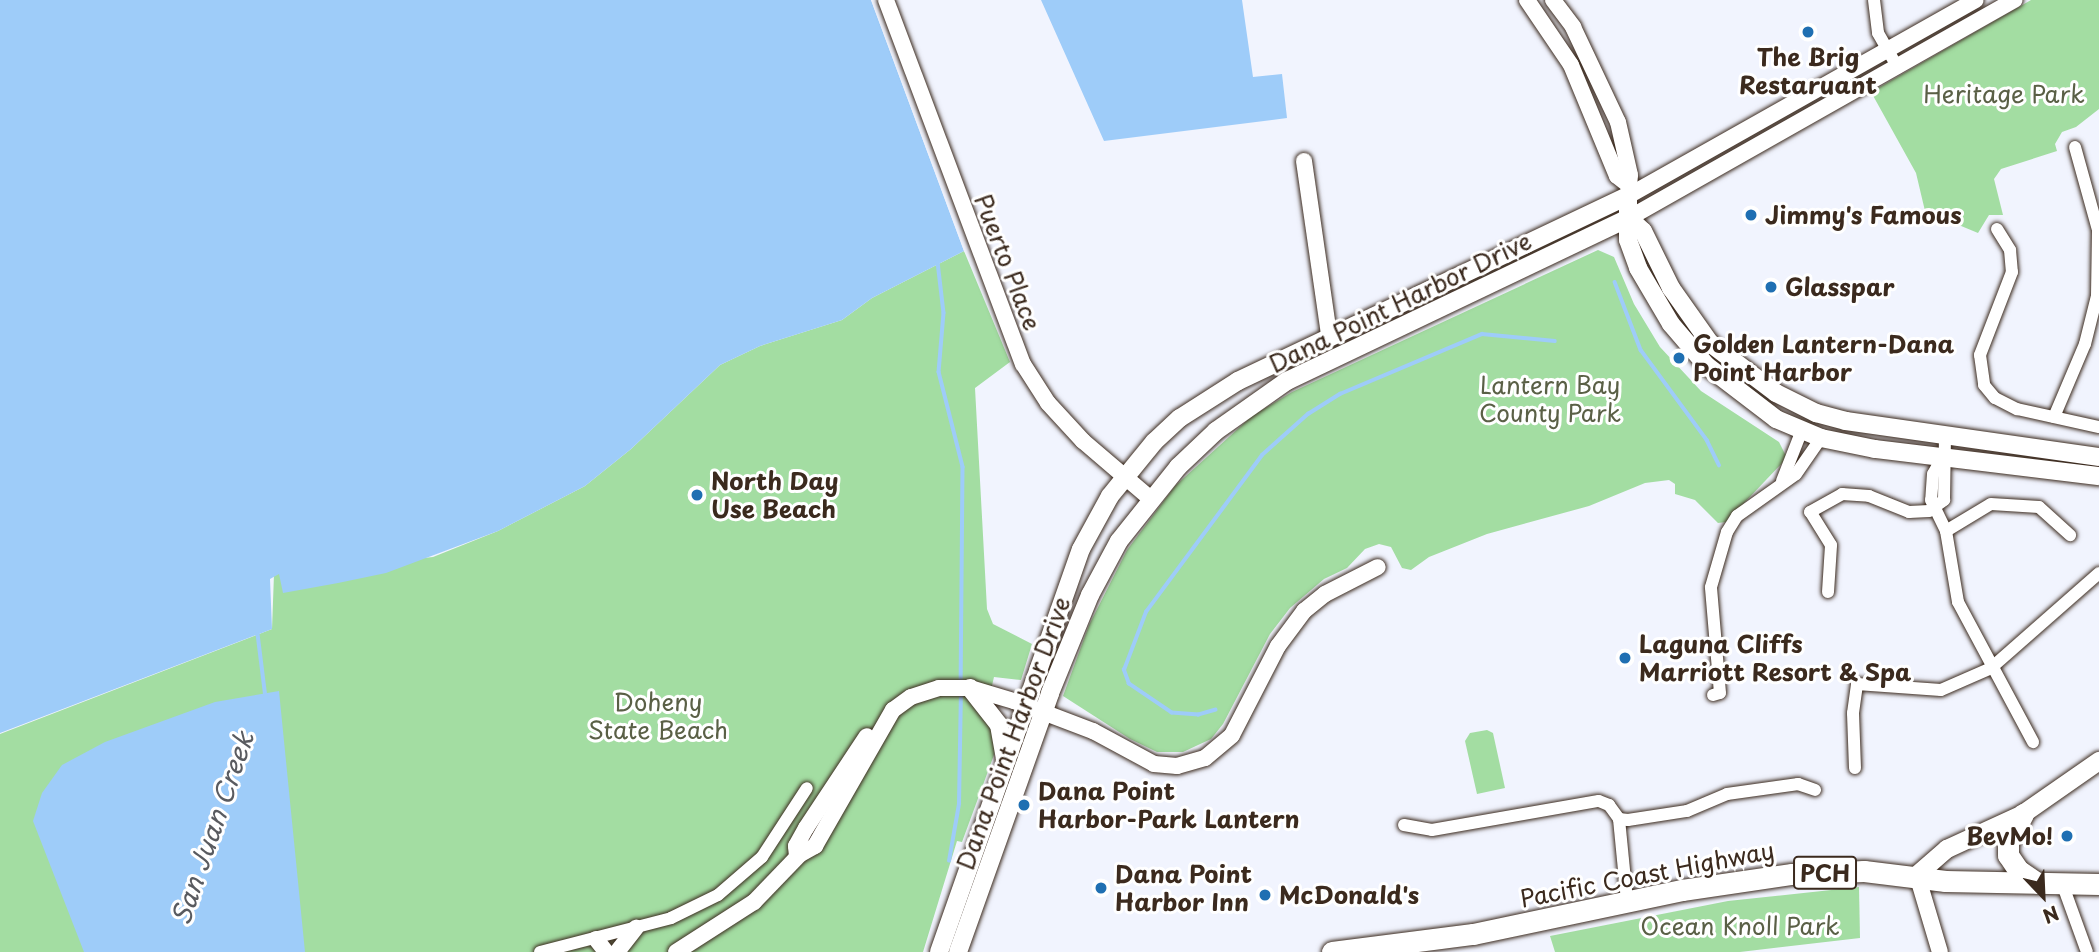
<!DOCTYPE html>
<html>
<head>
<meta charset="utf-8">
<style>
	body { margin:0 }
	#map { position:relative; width:2099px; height:952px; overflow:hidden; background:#f1f4fe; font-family:"Playpen Sans",sans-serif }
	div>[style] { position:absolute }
	.green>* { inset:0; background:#a3dda2 }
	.water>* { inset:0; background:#9eccf9 }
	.pier>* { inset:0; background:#f1f4fe }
	.stream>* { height:3.5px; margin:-1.75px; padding:0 1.75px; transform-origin:1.75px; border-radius:1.75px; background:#9eccf9 }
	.roads { filter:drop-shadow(0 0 2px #3b2a1e) drop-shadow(0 0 2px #3b2a1e) }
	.minor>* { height:12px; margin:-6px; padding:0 6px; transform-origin:6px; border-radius:6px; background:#fff }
	.tertiary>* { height:16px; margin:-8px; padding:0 8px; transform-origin:8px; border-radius:8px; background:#fff }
	.secondary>* { height:18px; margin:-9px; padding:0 9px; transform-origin:9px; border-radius:9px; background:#fff }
	.trunk>* { height:21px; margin:-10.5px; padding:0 10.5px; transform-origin:10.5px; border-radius:10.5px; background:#fff }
	.dots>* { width:19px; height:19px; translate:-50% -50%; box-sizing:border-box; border:4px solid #fff; border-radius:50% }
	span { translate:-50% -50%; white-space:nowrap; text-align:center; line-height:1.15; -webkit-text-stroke:6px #fff; paint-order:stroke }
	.shield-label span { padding:2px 5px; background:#fff; border:2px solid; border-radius:5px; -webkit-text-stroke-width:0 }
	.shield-label { font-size:23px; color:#3b2a1e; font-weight:700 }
	.poi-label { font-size:24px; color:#3b2a1e; font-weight:700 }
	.left { translate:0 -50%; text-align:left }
	.right { translate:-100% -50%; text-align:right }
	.park-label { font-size:24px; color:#5a6046 }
	.street-label { font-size:24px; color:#3b2a1e }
	.water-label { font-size:26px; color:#595b60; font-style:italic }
	.north { position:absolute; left:2008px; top:861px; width:70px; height:70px; -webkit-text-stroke:5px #fff; paint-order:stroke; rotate:157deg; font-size:19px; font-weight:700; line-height:28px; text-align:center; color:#3b2a1e }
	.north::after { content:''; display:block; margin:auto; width:24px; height:32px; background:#3b2a1e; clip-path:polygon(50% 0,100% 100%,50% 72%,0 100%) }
</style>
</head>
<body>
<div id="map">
	<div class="green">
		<div style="clip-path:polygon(2031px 0,2099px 0,2099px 109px,2076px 127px,2062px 132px,2055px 144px,2057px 151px,2001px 169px,1994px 179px,2003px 215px,1989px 215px,1978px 233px,1925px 211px,1916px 173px,1871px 92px)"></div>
		<div style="clip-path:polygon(1598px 250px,1614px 257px,1634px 304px,1660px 347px,1701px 391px,1779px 442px,1787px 458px,1726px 522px,1718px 523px,1695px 500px,1675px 494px,1675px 484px,1669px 480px,1645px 483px,1589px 506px,1487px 534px,1429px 557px,1411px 570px,1402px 568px,1391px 547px,1379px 544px,1365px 549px,1347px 568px,1324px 579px,1290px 608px,1270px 634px,1223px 724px,1211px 739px,1183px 752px,1157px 752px,1130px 739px,1063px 696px,1089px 625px,1127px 550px,1175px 486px,1252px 416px,1292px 392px)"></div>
		<div style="clip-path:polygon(964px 251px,1010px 362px,975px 388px,987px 609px,993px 624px,1032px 644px,1021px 680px,994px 677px,986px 711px,998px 744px,962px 842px,957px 841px,923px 952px,0 952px,0 734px,272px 629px,274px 574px,433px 557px,498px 531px,585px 486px,631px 449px,720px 365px,760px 346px,842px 320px,872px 298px)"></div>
		<div style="clip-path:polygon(1487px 730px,1493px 733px,1505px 788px,1477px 794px,1465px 741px,1470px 733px)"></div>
		<div style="clip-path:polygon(1859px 887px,1860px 938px,1740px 952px,1555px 952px,1550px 936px,1728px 901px)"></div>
	</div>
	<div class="water">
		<div style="clip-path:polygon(0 0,871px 0,964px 251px,872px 298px,842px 320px,760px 346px,720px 365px,631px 449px,585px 486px,498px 531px,386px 573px,338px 583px,283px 593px,279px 574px,270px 579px,272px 629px,0 733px)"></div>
		<div style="clip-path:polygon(1041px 0,1242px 0,1253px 77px,1282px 74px,1287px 118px,1104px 141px)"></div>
		<div style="clip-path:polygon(279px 691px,305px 952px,84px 952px,33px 821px,42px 793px,62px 765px,105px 742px,215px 702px)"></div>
	</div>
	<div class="pier">
		<div style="clip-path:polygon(871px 0,874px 0,966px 254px,964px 251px)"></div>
	</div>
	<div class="stream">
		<div style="left:938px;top:262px;width:51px;rotate:83.3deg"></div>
		<div style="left:944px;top:313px;width:59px;rotate:94.8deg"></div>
		<div style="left:939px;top:372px;width:98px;rotate:75.8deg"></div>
		<div style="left:963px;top:467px;width:215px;rotate:90.5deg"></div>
		<div style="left:1615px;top:282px;width:73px;rotate:69.1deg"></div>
		<div style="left:1641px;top:350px;width:112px;rotate:53.7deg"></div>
		<div style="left:1707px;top:440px;width:28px;rotate:64deg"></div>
		<div style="left:258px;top:634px;width:64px;rotate:82.9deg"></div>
		<div style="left:1216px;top:710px;width:18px;rotate:164deg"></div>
		<div style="left:1199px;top:715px;width:27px;rotate:-176deg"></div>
		<div style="left:1172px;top:713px;width:52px;rotate:-146deg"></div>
		<div style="left:1129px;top:684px;width:15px;rotate:-110deg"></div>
		<div style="left:1124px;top:670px;width:62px;rotate:-69.2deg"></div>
		<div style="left:1146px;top:612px;width:195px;rotate:-53.5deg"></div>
		<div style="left:1262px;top:455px;width:62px;rotate:-41.7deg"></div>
		<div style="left:1308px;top:414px;width:38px;rotate:-32deg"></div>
		<div style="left:1340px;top:394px;width:154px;rotate:-22.9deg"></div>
		<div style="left:1482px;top:334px;width:73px;rotate:5.5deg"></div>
		<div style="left:949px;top:861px;width:58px;rotate:-80deg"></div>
		<div style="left:959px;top:804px;width:111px;rotate:-89deg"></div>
	</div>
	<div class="roads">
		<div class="minor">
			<div style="left:1874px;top:0;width:33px;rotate:83deg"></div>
			<div style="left:1878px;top:33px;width:40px;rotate:60.3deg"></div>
			<div style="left:1997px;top:229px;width:25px;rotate:58deg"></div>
			<div style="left:2010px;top:250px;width:22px;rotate:85deg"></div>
			<div style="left:2012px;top:272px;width:89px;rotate:111.1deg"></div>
			<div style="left:1980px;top:355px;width:30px;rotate:82deg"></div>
			<div style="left:1984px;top:385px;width:17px;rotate:50deg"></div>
			<div style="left:1995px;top:398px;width:25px;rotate:27deg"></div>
			<div style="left:2017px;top:409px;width:84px;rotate:12.4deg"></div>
			<div style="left:2054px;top:417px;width:79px;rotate:-67deg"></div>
			<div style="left:2085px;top:344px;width:49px;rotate:-76deg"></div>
			<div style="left:2097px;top:296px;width:66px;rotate:-89.1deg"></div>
			<div style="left:2098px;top:230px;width:86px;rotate:-105.5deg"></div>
			<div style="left:1942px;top:458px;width:18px;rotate:119deg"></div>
			<div style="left:1933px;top:474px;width:26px;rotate:94deg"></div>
			<div style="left:1931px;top:500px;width:34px;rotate:64deg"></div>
			<div style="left:1946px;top:531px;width:72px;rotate:80.4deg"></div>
			<div style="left:1958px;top:602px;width:159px;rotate:61.8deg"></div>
			<div style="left:1782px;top:481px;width:55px;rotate:-68.6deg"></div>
			<div style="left:1946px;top:531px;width:52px;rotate:-31deg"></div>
			<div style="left:1991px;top:504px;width:48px;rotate:3.6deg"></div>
			<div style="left:2039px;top:507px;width:42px;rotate:42.1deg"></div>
			<div style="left:1828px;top:592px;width:47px;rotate:-86.3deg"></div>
			<div style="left:1831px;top:545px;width:39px;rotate:-122deg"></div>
			<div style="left:1810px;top:512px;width:37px;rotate:-29deg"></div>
			<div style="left:1842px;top:494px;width:27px;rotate:4deg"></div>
			<div style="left:1869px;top:496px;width:43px;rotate:21.8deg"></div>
			<div style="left:1909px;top:512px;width:20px;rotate:-3deg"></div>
			<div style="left:1929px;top:511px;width:19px;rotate:-36deg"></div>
			<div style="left:1944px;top:500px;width:62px;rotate:-89.1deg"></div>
			<div style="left:1713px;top:695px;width:7px;rotate:-16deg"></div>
			<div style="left:1720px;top:693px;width:106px;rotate:-94.9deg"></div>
			<div style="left:1711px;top:587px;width:57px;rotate:-73.8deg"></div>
			<div style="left:1727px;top:532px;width:19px;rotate:-58deg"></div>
			<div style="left:1737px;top:516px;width:72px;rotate:-35.4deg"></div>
			<div style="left:1796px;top:474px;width:44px;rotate:-55.2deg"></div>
			<div style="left:1855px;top:768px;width:55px;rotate:-92.1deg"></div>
			<div style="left:1853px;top:713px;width:29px;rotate:-82deg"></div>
			<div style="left:1857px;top:684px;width:84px;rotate:4.1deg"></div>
			<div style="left:1941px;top:690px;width:55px;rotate:-23.7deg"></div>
			<div style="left:1991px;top:668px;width:144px;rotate:-41.3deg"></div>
			<div style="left:1619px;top:819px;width:82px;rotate:84.4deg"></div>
			<div style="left:1404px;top:825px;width:28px;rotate:10deg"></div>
			<div style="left:1432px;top:830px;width:169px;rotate:-9.9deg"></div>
			<div style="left:1599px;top:801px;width:11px;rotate:22deg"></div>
			<div style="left:1609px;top:805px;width:17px;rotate:54deg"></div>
			<div style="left:1619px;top:819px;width:9px;rotate:6deg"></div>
			<div style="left:1628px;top:820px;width:60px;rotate:-8.7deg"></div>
			<div style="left:1687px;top:811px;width:43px;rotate:-23deg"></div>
			<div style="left:1727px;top:794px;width:72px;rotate:-8deg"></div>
			<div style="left:1798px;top:784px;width:18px;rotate:19deg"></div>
			<div style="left:2062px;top:883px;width:73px;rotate:70.1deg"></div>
			<div style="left:540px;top:952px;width:135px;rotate:-14.5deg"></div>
			<div style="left:671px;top:918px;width:52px;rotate:-26.1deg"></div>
			<div style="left:718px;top:895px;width:58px;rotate:-40.8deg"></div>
			<div style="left:762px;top:857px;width:82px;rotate:-56.9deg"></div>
		</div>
		<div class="tertiary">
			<div style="left:886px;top:0;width:389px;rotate:69.4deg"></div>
			<div style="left:1023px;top:364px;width:46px;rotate:57.3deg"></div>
			<div style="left:1048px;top:403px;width:52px;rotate:47.4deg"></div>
			<div style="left:1083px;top:441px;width:89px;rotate:40.5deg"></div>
			<div style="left:1527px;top:0;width:78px;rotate:55.9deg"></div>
			<div style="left:1571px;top:65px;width:120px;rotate:67.5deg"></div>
			<div style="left:1617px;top:176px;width:11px;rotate:38deg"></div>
			<div style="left:1553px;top:0;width:34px;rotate:53deg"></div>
			<div style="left:1573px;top:27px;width:105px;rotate:64.7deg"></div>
			<div style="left:1618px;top:122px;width:54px;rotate:77.2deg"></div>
			<div style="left:1630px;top:175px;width:21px;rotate:95deg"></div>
			<div style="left:1628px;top:196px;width:399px;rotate:-29.4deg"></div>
			<div style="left:1304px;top:161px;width:176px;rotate:81.8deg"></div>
			<div style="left:1629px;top:218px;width:443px;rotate:-29.5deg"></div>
			<div style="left:797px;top:856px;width:21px;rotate:-29deg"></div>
			<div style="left:815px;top:846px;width:157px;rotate:-60.2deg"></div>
			<div style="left:893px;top:710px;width:22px;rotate:-36deg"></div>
			<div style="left:911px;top:697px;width:29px;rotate:-18deg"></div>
			<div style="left:939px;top:688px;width:31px"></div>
			<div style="left:970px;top:688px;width:46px;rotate:16.5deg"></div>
			<div style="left:1014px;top:701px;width:85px;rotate:20.8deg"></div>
			<div style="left:1093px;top:731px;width:69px;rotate:28.4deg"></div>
			<div style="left:1154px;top:764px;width:23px;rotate:5deg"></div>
			<div style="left:1177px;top:766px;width:29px;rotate:-16deg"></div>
			<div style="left:1205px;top:758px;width:35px;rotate:-40deg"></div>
			<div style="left:1232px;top:735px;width:100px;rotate:-62.7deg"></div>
			<div style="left:1278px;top:646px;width:44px;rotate:-53.4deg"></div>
			<div style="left:1304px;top:611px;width:27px;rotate:-39deg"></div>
			<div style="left:1325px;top:594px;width:59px;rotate:-27deg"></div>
			<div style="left:797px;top:856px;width:10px;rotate:-96deg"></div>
			<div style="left:796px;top:846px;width:21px;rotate:-61deg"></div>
			<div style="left:806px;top:828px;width:110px;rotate:-56.5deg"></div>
			<div style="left:1917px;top:875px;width:80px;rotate:73.4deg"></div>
			<div style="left:596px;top:939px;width:16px;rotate:52deg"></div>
			<div style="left:617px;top:952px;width:31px;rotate:-52deg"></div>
			<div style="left:676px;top:952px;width:93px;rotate:-32.7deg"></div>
			<div style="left:754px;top:902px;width:72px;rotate:-46.1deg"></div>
		</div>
		<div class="secondary">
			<div style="left:1629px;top:218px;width:19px;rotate:43deg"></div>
			<div style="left:1643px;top:231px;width:64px;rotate:63.8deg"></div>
			<div style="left:1671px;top:288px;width:67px;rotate:54.7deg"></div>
			<div style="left:1710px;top:343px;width:83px;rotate:37.1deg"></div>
			<div style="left:1776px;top:393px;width:45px;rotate:26.6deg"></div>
			<div style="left:1816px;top:413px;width:31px;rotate:15deg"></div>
			<div style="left:1846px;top:421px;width:256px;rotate:8.1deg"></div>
			<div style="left:970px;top:688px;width:47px;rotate:51.9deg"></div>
			<div style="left:999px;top:725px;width:34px;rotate:80deg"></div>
			<div style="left:1917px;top:875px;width:40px;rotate:-41deg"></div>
			<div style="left:1947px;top:849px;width:84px;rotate:-24.7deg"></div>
			<div style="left:2023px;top:814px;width:93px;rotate:-34.9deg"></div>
			<div style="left:939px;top:952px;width:427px;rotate:-70.6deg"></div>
			<div style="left:1081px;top:549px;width:60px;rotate:-61.3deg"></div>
			<div style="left:1110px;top:496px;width:70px;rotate:-50.8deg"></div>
			<div style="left:1154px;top:442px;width:35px;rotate:-43deg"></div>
			<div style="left:1180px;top:418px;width:69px;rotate:-32.5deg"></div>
			<div style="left:1238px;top:381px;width:432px;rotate:-25.4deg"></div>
			<div style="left:1628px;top:196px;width:44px;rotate:90deg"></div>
			<div style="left:1628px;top:240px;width:30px;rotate:70deg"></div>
			<div style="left:1638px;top:268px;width:65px;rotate:59.5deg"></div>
			<div style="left:1671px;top:324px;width:55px;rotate:49.4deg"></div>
			<div style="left:1707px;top:366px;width:87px;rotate:37.5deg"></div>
			<div style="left:1776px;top:419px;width:49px;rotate:22.9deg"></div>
			<div style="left:1821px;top:438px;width:55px;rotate:11.5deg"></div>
			<div style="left:1875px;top:449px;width:226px;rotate:6.9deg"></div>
			<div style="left:958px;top:952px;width:275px;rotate:-70.4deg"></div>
			<div style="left:1050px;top:693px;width:106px;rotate:-67.8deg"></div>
			<div style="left:1090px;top:595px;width:61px;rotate:-61.8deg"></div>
			<div style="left:1119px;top:541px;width:95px;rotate:-51.4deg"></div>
			<div style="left:1178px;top:467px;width:52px;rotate:-43.5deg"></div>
			<div style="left:1216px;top:431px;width:87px;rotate:-35.2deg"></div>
			<div style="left:1287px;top:381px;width:379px;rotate:-25.5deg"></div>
		</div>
		<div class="trunk">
			<div style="left:2023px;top:814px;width:32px;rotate:118deg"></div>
			<div style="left:2008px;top:842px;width:13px;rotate:90deg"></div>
			<div style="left:2008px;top:855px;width:18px;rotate:56deg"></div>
			<div style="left:2018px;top:870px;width:23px;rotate:34deg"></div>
			<div style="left:1332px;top:952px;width:142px;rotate:-7.3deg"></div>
			<div style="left:1473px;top:934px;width:214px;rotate:-11.9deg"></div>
			<div style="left:1682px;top:890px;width:111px;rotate:-8.3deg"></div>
			<div style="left:1792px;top:874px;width:72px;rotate:-2.4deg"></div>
			<div style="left:1864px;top:871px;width:82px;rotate:7deg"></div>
			<div style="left:1945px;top:881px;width:154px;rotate:1.1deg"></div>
		</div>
	</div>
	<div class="dots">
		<div style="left:1808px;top:32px;background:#1f6fb2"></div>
		<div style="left:1751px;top:215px;background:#1f6fb2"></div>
		<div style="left:1771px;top:287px;background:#1f6fb2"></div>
		<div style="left:1679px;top:358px;background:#1f6fb2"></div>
		<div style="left:697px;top:495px;background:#1f6fb2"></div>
		<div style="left:1625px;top:658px;background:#1f6fb2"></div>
		<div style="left:1024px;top:805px;background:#1f6fb2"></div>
		<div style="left:2067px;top:836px;background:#1f6fb2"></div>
		<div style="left:1101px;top:888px;background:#1f6fb2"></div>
		<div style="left:1265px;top:895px;background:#1f6fb2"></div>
	</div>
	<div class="shield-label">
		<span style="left:1825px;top:873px">PCH</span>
	</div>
	<div class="poi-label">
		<span style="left:1808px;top:71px">The Brig<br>Restaruant</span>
		<span class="left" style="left:1765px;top:215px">Jimmy's Famous</span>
		<span class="left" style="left:1785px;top:287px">Glasspar</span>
		<span class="left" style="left:1693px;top:358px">Golden Lantern-Dana<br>Point Harbor</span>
		<span class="left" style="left:711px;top:495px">North Day<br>Use Beach</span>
		<span class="left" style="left:1639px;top:658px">Laguna Cliffs<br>Marriott Resort &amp; Spa</span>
		<span class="left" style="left:1038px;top:805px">Dana Point<br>Harbor-Park Lantern</span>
		<span class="right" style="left:2053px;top:836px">BevMo!</span>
		<span class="left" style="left:1115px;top:888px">Dana Point<br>Harbor Inn</span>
		<span class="left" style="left:1279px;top:895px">McDonald's</span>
	</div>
	<div class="park-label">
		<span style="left:2004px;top:94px">Heritage Park</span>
		<span style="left:1550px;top:399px">Lantern Bay<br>County Park</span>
		<span style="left:658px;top:716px">Doheny<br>State Beach</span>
		<span style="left:1740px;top:926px">Ocean Knoll Park</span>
	</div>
	<div class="street-label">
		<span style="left:1008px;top:262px;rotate:69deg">Puerto Place</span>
		<span style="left:1400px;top:302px;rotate:-26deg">Dana Point Harbor Drive</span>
		<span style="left:1013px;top:733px;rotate:-70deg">Dana Point Harbor Drive</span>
		<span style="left:1647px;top:874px;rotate:-11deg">Pacific Coast Highway</span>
	</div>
	<div class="water-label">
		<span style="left:212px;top:828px;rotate:-71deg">San Juan Creek</span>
	</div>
	<div class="north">N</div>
</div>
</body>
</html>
